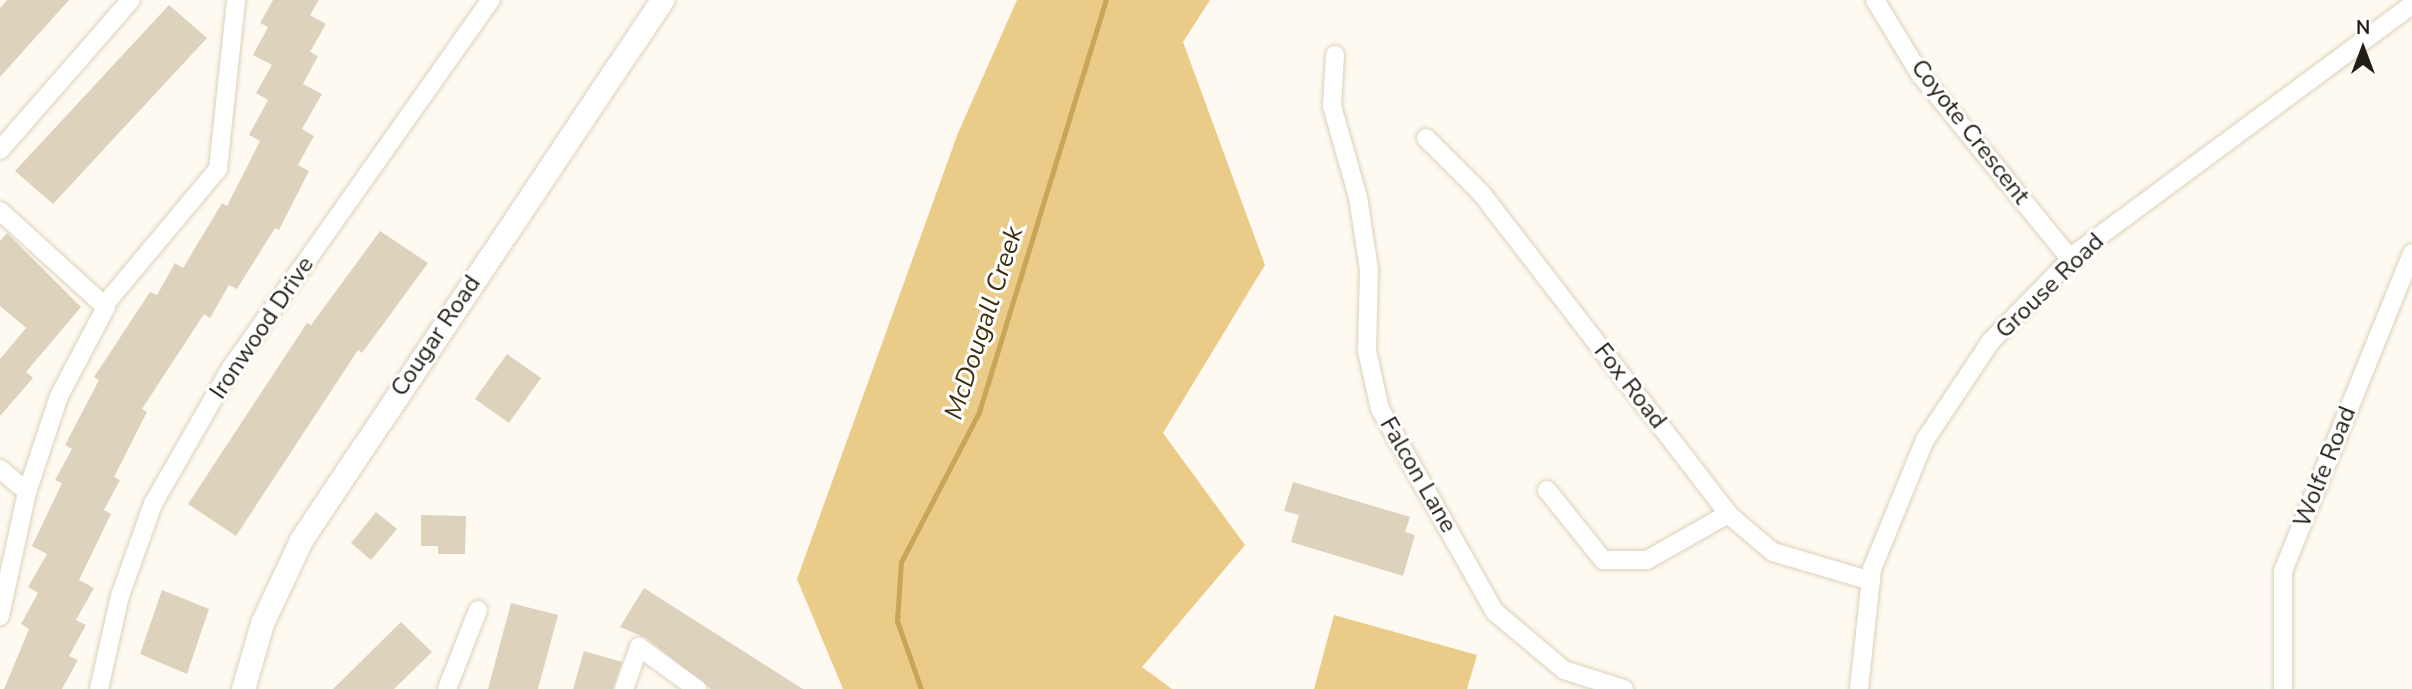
<!DOCTYPE html>
<html>
<head>
<meta charset="utf-8">
<style>
	body { margin:0 }
	#map { position:relative; width:2412px; height:689px; overflow:hidden; background:#fffaf1; font-family:"Nunito Sans",sans-serif }
	div>[style] { position:absolute }
	.green>* { inset:0; background:#ebcb88 }
	.stream>* { height:5px; margin:-2.5px; padding:0 2.5px; transform-origin:2.5px; border-radius:2.5px; background:#c9a557 }
	.building>* { inset:0; background:#ddd2bc }
	.roads { filter:drop-shadow(0 0 2px #dcd1bb) drop-shadow(0 0 2px #dcd1bb) }
	.minor>* { height:18px; margin:-9px; padding:0 9px; transform-origin:9px; border-radius:9px; background:#fff }
	.tertiary>* { height:23px; margin:-11.5px; padding:0 11.5px; transform-origin:11.5px; border-radius:11.5px; background:#fff }
	span { translate:-50% -50%; white-space:nowrap; text-align:center; line-height:1.15; -webkit-text-stroke:6px #fff; paint-order:stroke }
	.street-label { font-size:24px; color:#221e16 }
	.water-label { font-size:26px; color:#3f300d; font-style:italic }
	.north { position:absolute; left:2328px; top:14px; width:70px; height:70px; -webkit-text-stroke:5px #fff; paint-order:stroke; rotate:0deg; font-size:19px; font-weight:700; line-height:28px; text-align:center; color:#221e16 }
	.north::after { content:''; display:block; margin:auto; width:24px; height:32px; background:#221e16; clip-path:polygon(50% 0,100% 100%,50% 72%,0 100%) }
</style>
</head>
<body>
<div id="map">
	<div class="green">
		<div style="clip-path:polygon(1017px 0,1210px 0,1183px 42px,1265px 265px,1163px 433px,1245px 545px,1142px 667px,1172px 689px,843px 689px,797px 579px,958px 133px)"></div>
		<div style="clip-path:polygon(1334px 615px,1477px 655px,1467px 689px,1314px 689px)"></div>
	</div>
	<div class="stream">
		<div style="left:921px;top:689px;width:72px;rotate:-109.4deg"></div>
		<div style="left:897px;top:621px;width:59px;rotate:-86.1deg"></div>
		<div style="left:901px;top:562px;width:169px;rotate:-62.5deg"></div>
		<div style="left:979px;top:412px;width:431px;rotate:-72.9deg"></div>
	</div>
	<div class="building">
		<div style="clip-path:polygon(7px 0,69px 0,0 77px,0 8px)"></div>
		<div style="clip-path:polygon(273px 0,319px 0,310px 15px,326px 24px,310px 52px,318px 56px,303px 84px,322px 94px,302px 129px,314px 136px,298px 165px,309px 171px,279px 230px,275px 228px,237px 289px,229px 285px,210px 318px,204px 314px,142px 409px,147px 412px,114px 477px,120px 480px,104px 510px,111px 514px,79px 580px,94px 588px,76px 620px,86px 625px,69px 656px,78px 660px,62px 689px,4px 689px,29px 629px,21px 624px,38px 593px,28px 587px,47px 554px,32px 546px,62px 483px,55px 480px,72px 449px,65px 445px,99px 380px,94px 377px,150px 292px,157px 295px,175px 263px,183px 268px,222px 203px,227px 206px,260px 141px,249px 135px,268px 100px,256px 93px,272px 65px,253px 55px,268px 27px,260px 23px)"></div>
		<div style="clip-path:polygon(169px 5px,207px 38px,53px 204px,15px 171px)"></div>
		<div style="clip-path:polygon(380px 231px,428px 263px,362px 353px,358px 350px,236px 536px,188px 504px,307px 323px,311px 325px)"></div>
		<div style="clip-path:polygon(7px 233px,81px 307px,26px 372px,33px 378px,0 416px,0 359px,26px 328px,0 306px,0 241px)"></div>
		<div style="clip-path:polygon(507px 354px,541px 378px,509px 423px,475px 399px)"></div>
		<div style="clip-path:polygon(1293px 482px,1410px 517px,1405px 532px,1415px 535px,1403px 576px,1291px 542px,1299px 515px,1284px 511px)"></div>
		<div style="clip-path:polygon(376px 512px,397px 529px,371px 560px,351px 543px)"></div>
		<div style="clip-path:polygon(421px 515px,466px 516px,465px 554px,438px 554px,438px 546px,421px 546px)"></div>
		<div style="clip-path:polygon(644px 588px,803px 689px,711px 689px,646px 638px,620px 627px)"></div>
		<div style="clip-path:polygon(162px 590px,209px 609px,187px 674px,140px 654px)"></div>
		<div style="clip-path:polygon(511px 603px,558px 615px,538px 689px,488px 689px)"></div>
		<div style="clip-path:polygon(401px 622px,432px 652px,394px 689px,333px 689px)"></div>
		<div style="clip-path:polygon(584px 651px,622px 662px,613px 689px,573px 689px)"></div>
	</div>
	<div class="roads">
		<div class="minor">
			<div style="left:1875px;top:0;width:87px;rotate:58.7deg"></div>
			<div style="left:1920px;top:74px;width:240px;rotate:50.9deg"></div>
			<div style="left:1335px;top:55px;width:51px;rotate:93.4deg"></div>
			<div style="left:1332px;top:106px;width:95px;rotate:74.1deg"></div>
			<div style="left:1358px;top:197px;width:74px;rotate:81.4deg"></div>
			<div style="left:1369px;top:270px;width:81px;rotate:91.4deg"></div>
			<div style="left:1367px;top:351px;width:59px;rotate:77.4deg"></div>
			<div style="left:1380px;top:409px;width:233px;rotate:60.5deg"></div>
			<div style="left:1495px;top:612px;width:90px;rotate:40deg"></div>
			<div style="left:1564px;top:670px;width:63px;rotate:17.6deg"></div>
			<div style="left:1426px;top:138px;width:79px;rotate:45deg"></div>
			<div style="left:1482px;top:194px;width:404px;rotate:52.4deg"></div>
			<div style="left:1728px;top:514px;width:59px;rotate:40.2deg"></div>
			<div style="left:1773px;top:552px;width:102px;rotate:16.5deg"></div>
			<div style="left:0;top:150px;width:199px;rotate:-48.9deg"></div>
			<div style="left:0;top:211px;width:143px;rotate:42.2deg"></div>
			<div style="left:106px;top:307px;width:101px;rotate:117.8deg"></div>
			<div style="left:59px;top:396px;width:101px;rotate:108.4deg"></div>
			<div style="left:27px;top:492px;width:127px;rotate:102.3deg"></div>
			<div style="left:106px;top:303px;width:175px;rotate:-50.1deg"></div>
			<div style="left:218px;top:169px;width:170px;rotate:-83.9deg"></div>
			<div style="left:0;top:469px;width:35px;rotate:40deg"></div>
			<div style="left:1547px;top:490px;width:90px;rotate:51.3deg"></div>
			<div style="left:1603px;top:560px;width:44px"></div>
			<div style="left:1647px;top:560px;width:93px;rotate:-29.6deg"></div>
			<div style="left:99px;top:689px;width:95px;rotate:-77.3deg"></div>
			<div style="left:120px;top:596px;width:98px;rotate:-70.3deg"></div>
			<div style="left:153px;top:504px;width:157px;rotate:-60.2deg"></div>
			<div style="left:231px;top:368px;width:451px;rotate:-54.8deg"></div>
			<div style="left:447px;top:689px;width:85px;rotate:-68.6deg"></div>
			<div style="left:624px;top:689px;width:45px;rotate:-70.3deg"></div>
			<div style="left:639px;top:647px;width:72px;rotate:35.9deg"></div>
			<div style="left:1859px;top:689px;width:121px;rotate:-83.8deg"></div>
			<div style="left:1872px;top:569px;width:139px;rotate:-67.7deg"></div>
			<div style="left:1925px;top:440px;width:119px;rotate:-56.3deg"></div>
			<div style="left:1991px;top:341px;width:124px;rotate:-45.7deg"></div>
			<div style="left:2078px;top:252px;width:415px;rotate:-36.5deg"></div>
			<div style="left:2283px;top:689px;width:118px;rotate:-90deg"></div>
			<div style="left:2283px;top:571px;width:343px;rotate:-67.9deg"></div>
		</div>
		<div class="tertiary">
			<div style="left:243px;top:689px;width:69px;rotate:-73.9deg"></div>
			<div style="left:262px;top:623px;width:92px;rotate:-64.8deg"></div>
			<div style="left:301px;top:540px;width:650px;rotate:-56.24deg"></div>
		</div>
	</div>
	<div class="street-label">
		<span style="left:1970px;top:132px;rotate:52deg">Coyote Crescent</span>
		<span style="left:2050px;top:286px;rotate:-44deg">Grouse Road</span>
		<span style="left:262px;top:328px;rotate:-56deg">Ironwood Drive</span>
		<span style="left:436px;top:336px;rotate:-56deg">Cougar Road</span>
		<span style="left:1630px;top:386px;rotate:52deg">Fox Road</span>
		<span style="left:2325px;top:467px;rotate:-68deg">Wolfe Road</span>
		<span style="left:1418px;top:475px;rotate:60deg">Falcon Lane</span>
	</div>
	<div class="water-label">
		<span style="left:984px;top:323px;rotate:-72deg">McDougall Creek</span>
	</div>
	<div class="north">N</div>
</div>
</body>
</html>
